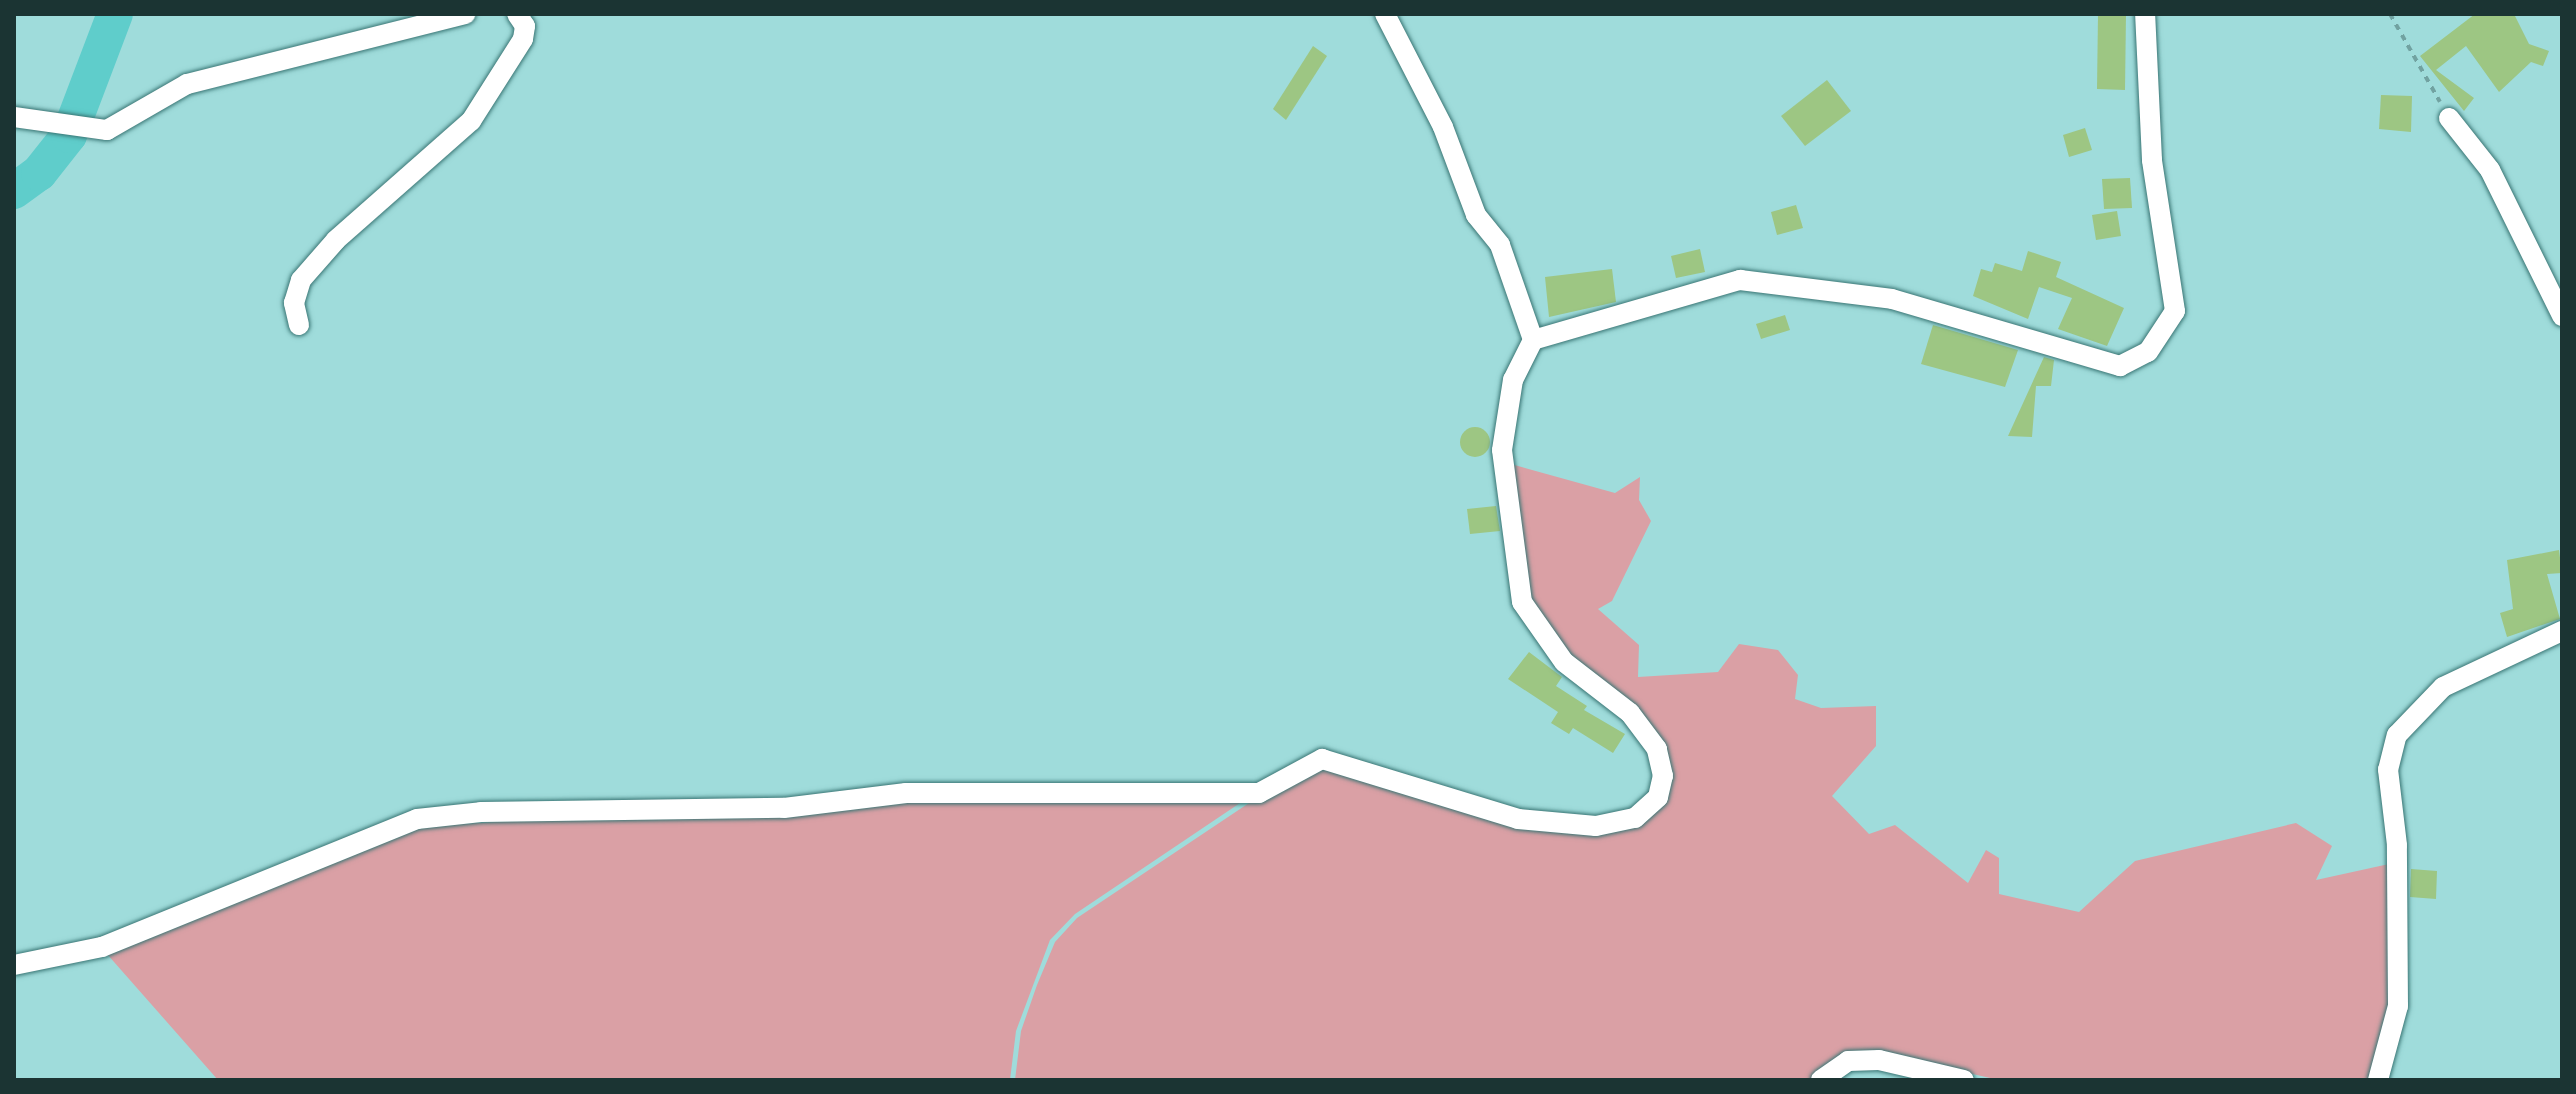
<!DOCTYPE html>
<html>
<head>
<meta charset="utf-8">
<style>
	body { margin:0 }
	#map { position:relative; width:2576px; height:1094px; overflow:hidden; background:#9fdcdb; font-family:"Titillium Web",sans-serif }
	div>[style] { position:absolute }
	.green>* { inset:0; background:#daa0a5 }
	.river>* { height:36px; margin:-18px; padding:0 18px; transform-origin:18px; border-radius:18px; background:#5fcdcb }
	.building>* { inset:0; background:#9dc683 }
	.round { border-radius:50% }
	.path>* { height:4px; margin-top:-2px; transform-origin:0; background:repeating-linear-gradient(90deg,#71a2a1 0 6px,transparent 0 12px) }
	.roads { filter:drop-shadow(0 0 2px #397574) drop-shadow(0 0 2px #397574) }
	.minor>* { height:20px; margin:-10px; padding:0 10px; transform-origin:10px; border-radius:10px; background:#fff }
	span { translate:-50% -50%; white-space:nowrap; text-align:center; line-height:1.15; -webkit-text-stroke:8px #d9f7f6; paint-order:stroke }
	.frame { position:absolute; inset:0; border:16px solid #1b3433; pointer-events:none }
</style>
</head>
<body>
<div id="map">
	<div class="green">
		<div style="clip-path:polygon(1511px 464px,1615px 493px,1640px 477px,1639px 500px,1651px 521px,1612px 601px,1598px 609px,1639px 645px,1638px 677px,1718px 672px,1739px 644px,1778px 650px,1798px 675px,1795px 699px,1821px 708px,1876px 706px,1876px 746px,1832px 796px,1869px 834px,1895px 825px,1968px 883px,1986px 850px,1999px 858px,1999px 894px,2079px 912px,2135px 861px,2296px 823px,2332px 846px,2316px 880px,2389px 864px,2390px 1006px,2370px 1080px,1999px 1080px,1880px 1053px,1812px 1080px,1015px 1080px,1021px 1031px,1037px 985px,1055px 942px,1077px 918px,1252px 801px,1323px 768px,1516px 826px,1639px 825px,1671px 775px,1568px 657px,1529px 599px)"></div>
		<div style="clip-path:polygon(906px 800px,1243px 801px,1075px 914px,1050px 940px,1016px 1031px,1010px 1080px,218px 1080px,107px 954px,419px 826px)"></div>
	</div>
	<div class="river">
		<div style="left:14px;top:191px;width:31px;rotate:-36deg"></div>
		<div style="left:39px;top:173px;width:48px;rotate:-51.7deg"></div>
		<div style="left:69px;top:135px;width:129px;rotate:-69.2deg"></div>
	</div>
	<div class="building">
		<div style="clip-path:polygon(2098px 14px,2126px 14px,2125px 90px,2097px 89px)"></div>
		<div style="clip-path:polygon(2475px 14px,2514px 14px,2529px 44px,2549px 51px,2543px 66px,2531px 62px,2499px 92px,2466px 46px,2436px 70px,2474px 98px,2464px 111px,2420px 56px)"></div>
		<div style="clip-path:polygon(1313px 46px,1327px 56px,1286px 120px,1273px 109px)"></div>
		<div style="clip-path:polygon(1827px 80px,1851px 111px,1805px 146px,1781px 116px)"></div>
		<div style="clip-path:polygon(2381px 95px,2412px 96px,2411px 132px,2379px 129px)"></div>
		<div style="clip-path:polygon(2085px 128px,2092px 150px,2069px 157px,2063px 135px)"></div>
		<div style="clip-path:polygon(2130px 178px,2132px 208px,2104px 209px,2102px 179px)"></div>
		<div style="clip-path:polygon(1796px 205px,1803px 228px,1777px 235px,1771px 212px)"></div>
		<div style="clip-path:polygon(2117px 211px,2121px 236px,2096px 240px,2092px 215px)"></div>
		<div style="clip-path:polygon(1700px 249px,1705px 272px,1676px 278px,1671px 256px)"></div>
		<div style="clip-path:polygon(2028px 251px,2061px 262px,2056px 277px,2124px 308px,2107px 346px,2058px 329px,2072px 298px,2039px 287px,2028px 319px,1973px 296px,1981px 269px,1992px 272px,1995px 263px,2022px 271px)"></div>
		<div style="clip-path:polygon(1612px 269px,1616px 302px,1549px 317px,1545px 277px)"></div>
		<div style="clip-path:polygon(1785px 315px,1790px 330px,1761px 339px,1756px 324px)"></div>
		<div style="clip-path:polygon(1933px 325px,2018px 350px,2005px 387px,1921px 364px)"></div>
		<div style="clip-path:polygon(2044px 357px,2054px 360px,2051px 386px,2036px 386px,2032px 437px,2008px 436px)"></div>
		<div class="round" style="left:1460px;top:427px;width:30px;height:30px"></div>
		<div style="clip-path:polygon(1496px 506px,1500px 531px,1470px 534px,1467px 509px)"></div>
		<div style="clip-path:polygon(2559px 550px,2562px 573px,2547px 574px,2560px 619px,2507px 637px,2500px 613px,2513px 609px,2507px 560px)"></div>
		<div style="clip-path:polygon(1529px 652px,1562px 677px,1556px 686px,1587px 706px,1584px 710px,1625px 734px,1613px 753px,1573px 728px,1569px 734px,1551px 723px,1558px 712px,1508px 679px)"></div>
		<div style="clip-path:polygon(2411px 869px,2437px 871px,2436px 899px,2410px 897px)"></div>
	</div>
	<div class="path">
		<div style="left:2390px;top:14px;width:101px;rotate:60.4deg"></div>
	</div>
	<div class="roads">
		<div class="minor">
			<div style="left:1385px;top:14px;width:127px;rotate:62.8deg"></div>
			<div style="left:1443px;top:127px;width:94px;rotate:69.4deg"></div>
			<div style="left:1476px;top:215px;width:38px;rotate:51deg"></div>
			<div style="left:1500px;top:245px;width:101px;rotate:70.8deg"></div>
			<div style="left:14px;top:117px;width:94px;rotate:8deg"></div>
			<div style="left:107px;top:130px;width:92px;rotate:-29.9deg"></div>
			<div style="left:187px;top:84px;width:287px;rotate:-14.1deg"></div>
			<div style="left:2449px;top:118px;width:66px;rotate:51.7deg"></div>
			<div style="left:2490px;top:170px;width:163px;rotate:63.7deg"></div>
			<div style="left:299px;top:325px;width:23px;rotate:-103deg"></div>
			<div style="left:294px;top:303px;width:24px;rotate:-73deg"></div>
			<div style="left:301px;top:280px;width:53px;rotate:-48.8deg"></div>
			<div style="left:336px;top:240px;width:180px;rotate:-41.4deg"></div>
			<div style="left:471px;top:121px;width:97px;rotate:-57.6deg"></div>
			<div style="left:523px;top:39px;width:13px;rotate:-81deg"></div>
			<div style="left:525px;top:26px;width:14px;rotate:-124deg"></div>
			<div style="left:14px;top:965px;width:90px;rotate:-11.6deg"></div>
			<div style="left:102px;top:947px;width:340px;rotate:-22.1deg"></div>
			<div style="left:417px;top:819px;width:64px;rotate:-6.2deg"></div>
			<div style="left:481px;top:812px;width:303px;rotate:-0.8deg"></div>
			<div style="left:784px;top:808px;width:123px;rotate:-7deg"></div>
			<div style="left:906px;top:793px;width:353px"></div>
			<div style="left:1259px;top:793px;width:72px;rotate:-28.4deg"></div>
			<div style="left:1322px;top:759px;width:205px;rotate:17deg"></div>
			<div style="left:1518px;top:819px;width:78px;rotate:5.1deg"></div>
			<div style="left:1596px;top:826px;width:40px;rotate:-12deg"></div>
			<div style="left:1635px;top:818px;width:31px;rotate:-42deg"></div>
			<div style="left:1658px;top:797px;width:22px;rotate:-77deg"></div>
			<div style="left:1663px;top:776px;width:28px;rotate:-103deg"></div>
			<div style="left:1657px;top:749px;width:45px;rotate:-126.9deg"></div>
			<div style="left:1630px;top:713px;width:83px;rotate:-142.3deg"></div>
			<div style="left:1564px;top:662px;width:73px;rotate:-125deg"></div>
			<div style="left:1522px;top:602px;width:153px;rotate:-97.5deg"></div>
			<div style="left:1502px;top:450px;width:71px;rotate:-81.1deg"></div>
			<div style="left:1513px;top:380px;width:45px;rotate:-63.4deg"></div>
			<div style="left:1533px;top:340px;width:216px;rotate:-16.2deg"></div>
			<div style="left:1740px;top:280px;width:153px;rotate:7.1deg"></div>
			<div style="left:1892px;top:299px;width:238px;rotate:16.4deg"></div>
			<div style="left:2120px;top:366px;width:31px;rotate:-27deg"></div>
			<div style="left:2148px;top:352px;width:49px;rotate:-56.6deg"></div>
			<div style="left:2175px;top:311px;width:153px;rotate:-98.7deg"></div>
			<div style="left:2152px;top:160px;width:146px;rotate:-92.7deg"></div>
			<div style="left:1821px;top:1080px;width:33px;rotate:-35deg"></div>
			<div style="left:1848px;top:1061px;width:31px;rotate:-2deg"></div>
			<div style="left:1879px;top:1060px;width:87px;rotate:13.2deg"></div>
			<div style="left:2378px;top:1080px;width:77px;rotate:-74.9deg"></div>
			<div style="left:2398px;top:1006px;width:161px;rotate:-90.4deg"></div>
			<div style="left:2397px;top:845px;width:76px;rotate:-96.8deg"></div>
			<div style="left:2388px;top:770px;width:36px;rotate:-76deg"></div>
			<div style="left:2397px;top:735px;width:66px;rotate:-46.2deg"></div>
			<div style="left:2443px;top:687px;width:132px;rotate:-25.2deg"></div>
		</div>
	</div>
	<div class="frame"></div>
</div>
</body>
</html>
